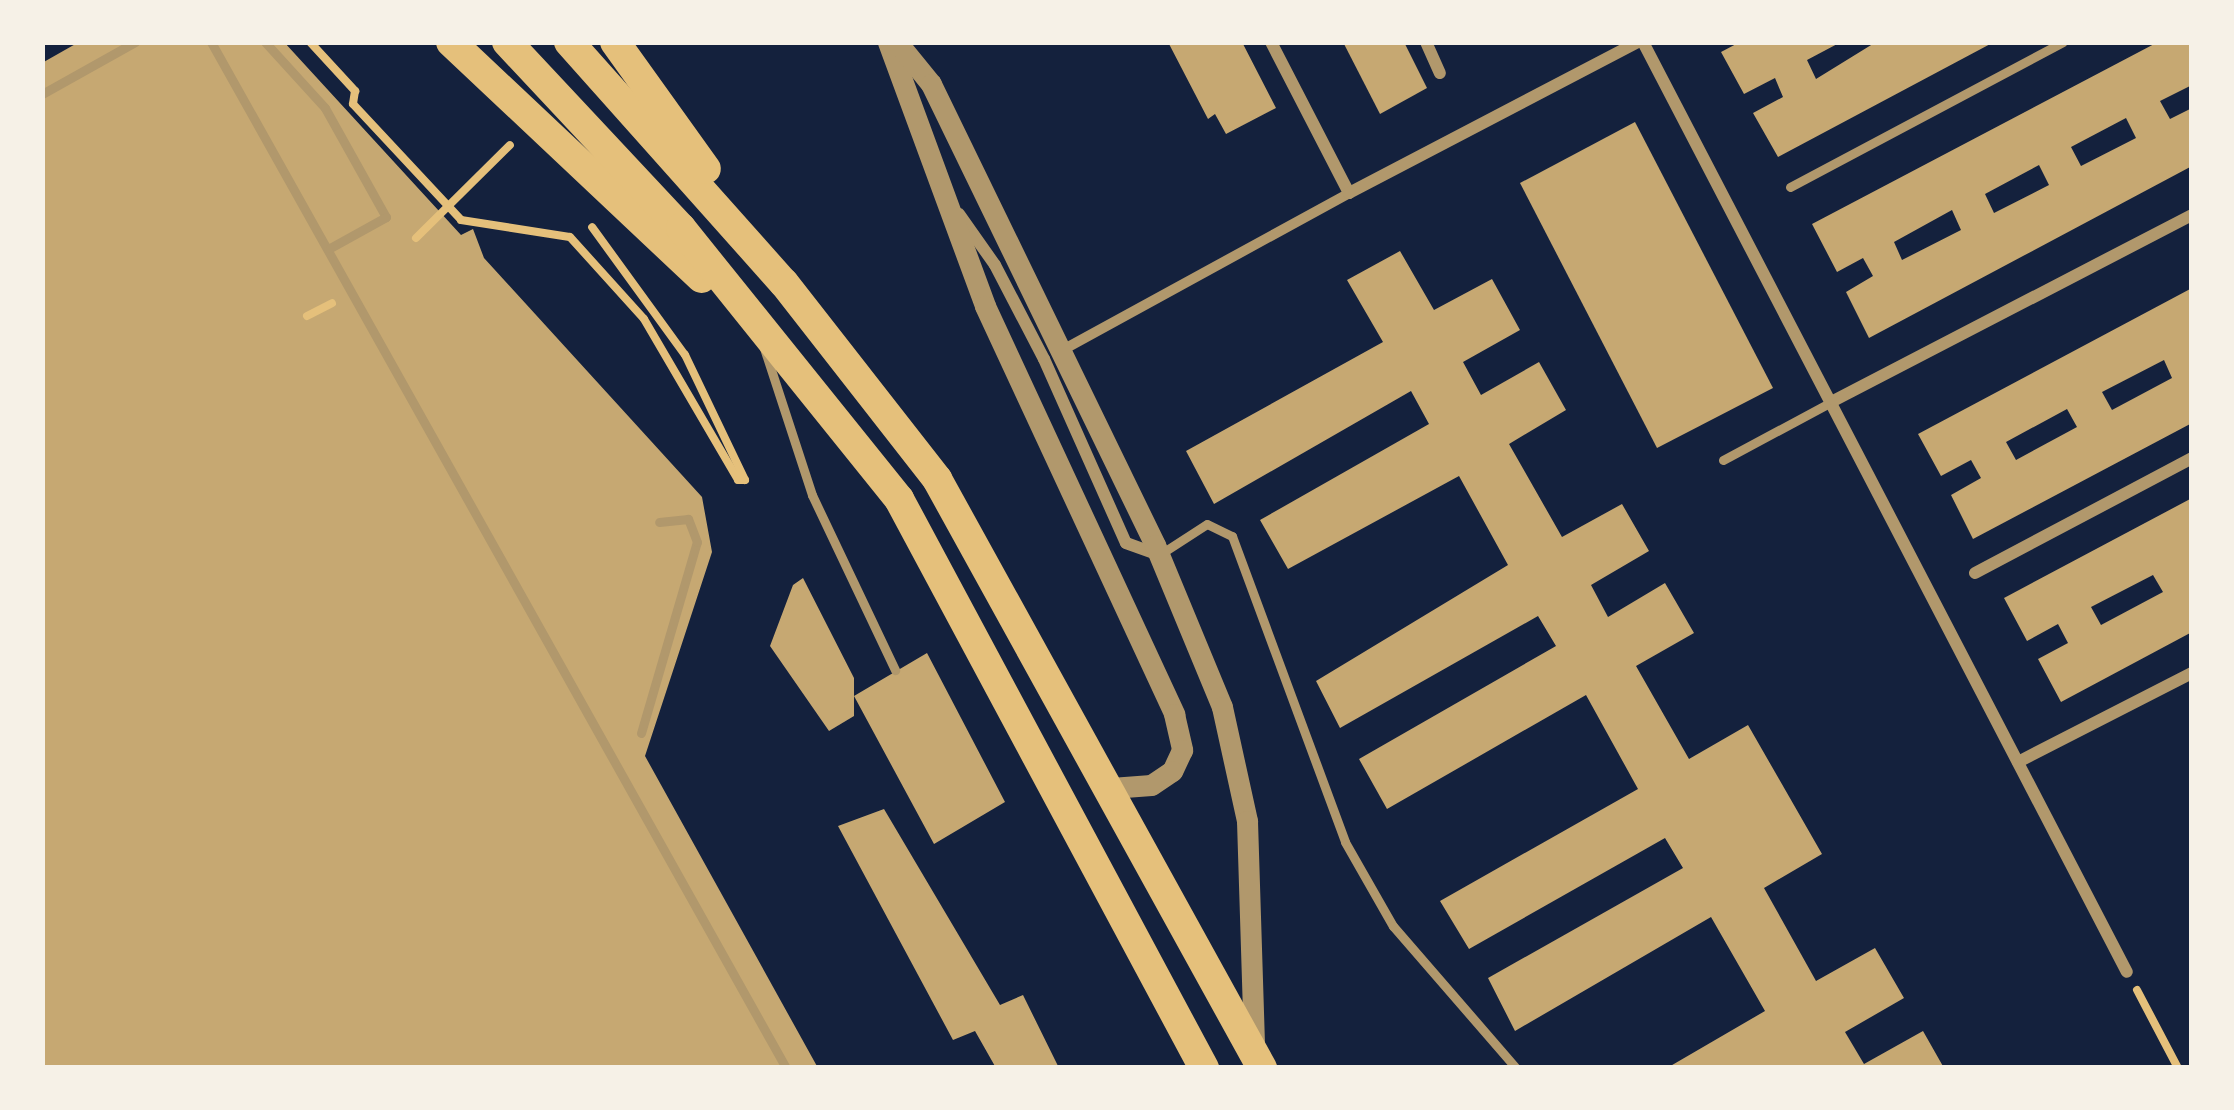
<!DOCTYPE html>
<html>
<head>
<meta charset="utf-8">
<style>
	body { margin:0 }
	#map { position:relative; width:2234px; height:1110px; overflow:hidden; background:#14213d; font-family:Roboto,sans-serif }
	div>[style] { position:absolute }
	.building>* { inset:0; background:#c6a872 }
	.path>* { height:8px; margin:-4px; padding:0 4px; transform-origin:4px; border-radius:4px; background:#e5c07b }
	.service>* { height:9px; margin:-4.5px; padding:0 4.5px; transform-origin:4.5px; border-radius:4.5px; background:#b1986c }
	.pedestrian>* { height:10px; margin:-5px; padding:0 5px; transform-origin:5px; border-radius:5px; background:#b1986c }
	.minor>* { height:12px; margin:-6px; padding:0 6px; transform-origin:6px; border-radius:6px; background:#b1986c }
	.tertiary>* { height:21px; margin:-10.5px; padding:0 10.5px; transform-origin:10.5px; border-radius:10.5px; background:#b1986c }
	.primary>* { height:30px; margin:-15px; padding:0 15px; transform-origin:15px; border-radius:15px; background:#e5c07b }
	span { translate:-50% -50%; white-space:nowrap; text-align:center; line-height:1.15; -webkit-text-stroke:9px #f6f1e7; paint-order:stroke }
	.frame { position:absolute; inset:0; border:45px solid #f6f1e7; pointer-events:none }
</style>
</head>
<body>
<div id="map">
	<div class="building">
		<div style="clip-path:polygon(79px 42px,284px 42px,461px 235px,473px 229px,484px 258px,702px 497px,712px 552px,645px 756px,818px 1068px,42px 1068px,42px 63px)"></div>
		<div style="clip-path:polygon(1168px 42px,1242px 42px,1276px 108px,1226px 134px,1215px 114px,1208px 119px)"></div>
		<div style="clip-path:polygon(1343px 42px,1404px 42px,1427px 88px,1380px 114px)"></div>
		<div style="clip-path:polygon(1740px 42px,1841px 42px,1807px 60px,1816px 79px,1876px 42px,1994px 42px,1778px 157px,1753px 113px,1783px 97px,1775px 78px,1744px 94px,1721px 52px)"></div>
		<div style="clip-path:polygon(evenodd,2158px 42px,2192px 42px,2192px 85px,2160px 101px,2170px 119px,2192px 108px,2192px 166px,1869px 338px,1846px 292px,1873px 276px,1863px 258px,1837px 272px,1812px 224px,2158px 42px,2126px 118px,2136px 138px,2081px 166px,2071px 147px,2126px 118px,2158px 42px,2039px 165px,2049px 185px,1994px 213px,1985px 194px,2039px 165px,2158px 42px,1952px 210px,1961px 230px,1902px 260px,1894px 242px,1952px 210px)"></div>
		<div style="clip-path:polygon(1635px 122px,1773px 388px,1657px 448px,1520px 183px)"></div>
		<div style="clip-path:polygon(1400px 251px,1434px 310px,1492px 279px,1520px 330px,1463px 362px,1481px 395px,1539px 362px,1566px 410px,1509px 444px,1562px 537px,1622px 504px,1649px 551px,1591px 585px,1608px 617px,1665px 583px,1694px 633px,1636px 666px,1689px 759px,1748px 725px,1822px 854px,1764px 888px,1816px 981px,1875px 948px,1904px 998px,1845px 1032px,1864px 1064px,1923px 1031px,1944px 1068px,1667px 1068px,1765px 1011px,1711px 917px,1515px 1031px,1488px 978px,1683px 868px,1665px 838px,1469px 949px,1440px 901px,1638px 789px,1586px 695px,1387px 809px,1359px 759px,1556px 646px,1538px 616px,1340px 728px,1316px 681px,1508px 565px,1459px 476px,1288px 569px,1260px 520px,1429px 424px,1411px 391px,1214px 504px,1186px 451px,1383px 342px,1347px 280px)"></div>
		<div style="clip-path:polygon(evenodd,2192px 288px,2192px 423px,1973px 539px,1951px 495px,1981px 478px,1971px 460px,1941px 476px,1918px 434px,2192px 288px,2164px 360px,2172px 378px,2112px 410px,2102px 392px,2164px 360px,2192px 288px,2067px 409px,2077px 427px,2016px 460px,2006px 442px,2067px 409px)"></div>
		<div style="clip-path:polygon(evenodd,2192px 498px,2192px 632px,2061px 702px,2038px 659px,2068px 643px,2058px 624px,2027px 641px,2004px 598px,2192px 498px,2153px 575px,2163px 592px,2101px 625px,2091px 607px,2153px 575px)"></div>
		<div style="clip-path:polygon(803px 578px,854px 678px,854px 696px,927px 653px,1005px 802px,934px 844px,854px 696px,854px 716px,829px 731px,770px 646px,793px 585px)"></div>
		<div style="clip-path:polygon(884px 809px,1000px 1005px,1023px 995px,1059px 1068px,996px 1068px,975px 1031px,953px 1040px,838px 826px)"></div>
	</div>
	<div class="path">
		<div style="left:310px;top:42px;width:67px;rotate:47.4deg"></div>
		<div style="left:355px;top:91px;width:13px;rotate:99deg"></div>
		<div style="left:353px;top:104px;width:158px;rotate:47deg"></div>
		<div style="left:461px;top:220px;width:110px;rotate:8.9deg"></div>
		<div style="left:570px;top:237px;width:110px;rotate:47.9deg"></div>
		<div style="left:644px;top:319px;width:186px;rotate:59.7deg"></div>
		<div style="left:738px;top:480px;width:7px"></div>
		<div style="left:745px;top:480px;width:139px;rotate:-115.6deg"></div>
		<div style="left:685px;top:355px;width:158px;rotate:-126deg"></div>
		<div style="left:416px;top:238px;width:132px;rotate:-44.7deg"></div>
		<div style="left:307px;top:316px;width:28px;rotate:-27deg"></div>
		<div style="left:2137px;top:990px;width:88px;rotate:62.3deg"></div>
	</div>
	<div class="service">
		<div style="left:211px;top:42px;width:1176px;rotate:60.73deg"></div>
		<div style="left:265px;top:42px;width:89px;rotate:47.7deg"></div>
		<div style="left:325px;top:108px;width:125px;rotate:60.8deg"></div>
		<div style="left:386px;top:217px;width:64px;rotate:151deg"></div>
		<div style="left:42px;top:94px;width:107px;rotate:-29.2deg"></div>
		<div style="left:1790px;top:187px;width:309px;rotate:-28deg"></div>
		<div style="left:764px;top:348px;width:155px;rotate:71.9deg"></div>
		<div style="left:812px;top:495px;width:194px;rotate:64.6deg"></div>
		<div style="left:1723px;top:460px;width:127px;rotate:-28.2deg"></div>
		<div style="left:1159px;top:555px;width:57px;rotate:-32.9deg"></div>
		<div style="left:1207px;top:524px;width:28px;rotate:26deg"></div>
		<div style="left:1232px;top:536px;width:326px;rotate:69.7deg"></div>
		<div style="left:1345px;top:842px;width:97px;rotate:60.3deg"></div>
		<div style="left:1393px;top:926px;width:188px;rotate:49.1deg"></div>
		<div style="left:641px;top:733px;width:199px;rotate:-73.7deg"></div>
		<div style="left:697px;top:542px;width:25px;rotate:-111deg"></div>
		<div style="left:688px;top:519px;width:29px;rotate:174deg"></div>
	</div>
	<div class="pedestrian">
		<div style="left:1059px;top:352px;width:331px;rotate:-28.7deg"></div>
	</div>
	<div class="minor">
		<div style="left:1271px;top:42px;width:170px;rotate:62.7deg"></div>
		<div style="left:1349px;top:193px;width:326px;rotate:-27.6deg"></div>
		<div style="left:1426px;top:42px;width:34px;rotate:66deg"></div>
		<div style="left:1643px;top:42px;width:1048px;rotate:62.51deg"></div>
		<div style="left:959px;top:214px;width:62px;rotate:54.8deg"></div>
		<div style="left:995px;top:265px;width:106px;rotate:62.5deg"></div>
		<div style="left:1044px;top:359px;width:201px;rotate:66deg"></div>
		<div style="left:1126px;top:543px;width:35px;rotate:20deg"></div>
		<div style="left:1835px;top:400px;width:402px;rotate:-27.4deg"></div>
		<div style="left:1975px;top:573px;width:246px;rotate:-27.9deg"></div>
		<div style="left:2018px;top:762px;width:195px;rotate:-27.1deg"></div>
	</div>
	<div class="tertiary">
		<div style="left:888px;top:42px;width:281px;rotate:69.8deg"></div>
		<div style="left:985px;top:306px;width:450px;rotate:65.1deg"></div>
		<div style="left:1174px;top:714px;width:37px;rotate:77deg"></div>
		<div style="left:1182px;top:750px;width:23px;rotate:115deg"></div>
		<div style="left:1172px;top:771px;width:25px;rotate:146deg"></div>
		<div style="left:1151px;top:785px;width:40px;rotate:175.7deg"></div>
		<div style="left:897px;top:42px;width:54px;rotate:51deg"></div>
		<div style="left:931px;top:84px;width:513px;rotate:64.08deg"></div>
		<div style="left:1155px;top:545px;width:175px;rotate:67.5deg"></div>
		<div style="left:1222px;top:707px;width:117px;rotate:77.6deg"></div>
		<div style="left:1247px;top:821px;width:226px;rotate:88.2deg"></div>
	</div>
	<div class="primary">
		<div style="left:451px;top:42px;width:344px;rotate:43.3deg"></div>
		<div style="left:507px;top:42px;width:255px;rotate:46.9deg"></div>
		<div style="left:681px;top:228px;width:348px;rotate:51.2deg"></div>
		<div style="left:899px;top:499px;width:646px;rotate:61.81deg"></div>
		<div style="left:569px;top:42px;width:323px;rotate:48.3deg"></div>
		<div style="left:784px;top:283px;width:249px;rotate:52deg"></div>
		<div style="left:937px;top:479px;width:673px;rotate:61.11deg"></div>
		<div style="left:615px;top:42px;width:156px;rotate:54.4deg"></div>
	</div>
	<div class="frame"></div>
</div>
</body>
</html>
